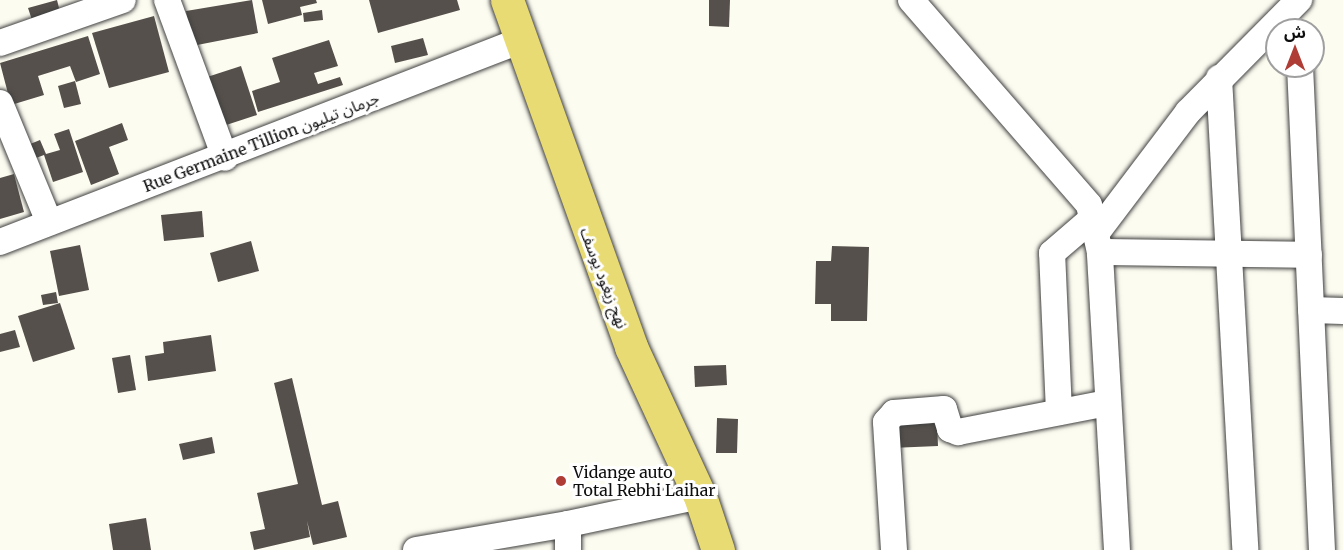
<!DOCTYPE html>
<html>
<head>
<meta charset="utf-8">
<style>
	body { margin:0 }
	#map { position:relative; width:1343px; height:550px; overflow:hidden; background:#fdfcf1; font-family:Merriweather,"Noto Sans Arabic",serif }
	div>[style] { position:absolute }
	.building>* { inset:0; background:#55504b }
	.roads { filter:drop-shadow(0 0 2px #414141) drop-shadow(0 0 2px #414141) }
	.minor>* { height:26px; margin:-13px; padding:0 13px; transform-origin:13px; border-radius:13px; background:#fff }
	.primary>* { height:33px; margin:-16.5px; padding:0 16.5px; transform-origin:16.5px; border-radius:16.5px; background:#e9db74 }
	.dots>* { width:16px; height:16px; translate:-50% -50%; box-sizing:border-box; border:3px solid #fff; border-radius:50% }
	span { translate:-50% -50%; white-space:nowrap; text-align:center; line-height:1.15; -webkit-text-stroke:6px #fff; paint-order:stroke }
	.street-label { font-size:16px; color:#0e0e0e }
	.poi-label { font-size:16px; color:#0e0e0e }
	.left { translate:0 -50%; text-align:left }
	.north { position:absolute; left:1265px; top:18px; width:60px; height:60px; box-sizing:border-box; background:#fff; border:2px solid #9f9f9f; border-radius:50%; rotate:0deg; font-size:16px; font-weight:700; line-height:24px; text-align:center; color:#0e0e0e }
	.north::after { content:''; display:block; margin:auto; width:21px; height:27px; background:#af3d35; clip-path:polygon(50% 0,100% 100%,50% 72%,0 100%) }
</style>
</head>
<body>
<div id="map">
	<div class="building">
		<div style="clip-path:polygon(57px 0,60px 12px,32px 20px,28px 8px)"></div>
		<div style="clip-path:polygon(252px 0,258px 33px,192px 46px,186px 11px)"></div>
		<div style="clip-path:polygon(262px 0,316px 0,317px 3px,300px 7px,302px 15px,268px 24px)"></div>
		<div style="clip-path:polygon(369px 0,457px 0,460px 10px,378px 33px)"></div>
		<div style="clip-path:polygon(709px 0,730px 0,729px 27px,709px 26px)"></div>
		<div style="clip-path:polygon(322px 10px,323px 20px,304px 22px,303px 13px)"></div>
		<div style="clip-path:polygon(154px 16px,169px 72px,109px 88px,92px 33px)"></div>
		<div style="clip-path:polygon(88px 36px,100px 74px,76px 82px,70px 66px,38px 76px,44px 95px,11px 105px,0 63px)"></div>
		<div style="clip-path:polygon(423px 38px,428px 55px,395px 63px,391px 46px)"></div>
		<div style="clip-path:polygon(329px 40px,338px 66px,314px 73px,318px 84px,340px 77px,343px 85px,258px 112px,252px 91px,280px 82px,272px 58px)"></div>
		<div style="clip-path:polygon(241px 66px,257px 115px,217px 128px,201px 79px)"></div>
		<div style="clip-path:polygon(75px 81px,81px 104px,64px 108px,58px 86px)"></div>
		<div style="clip-path:polygon(122px 123px,128px 140px,109px 147px,119px 174px,91px 185px,75px 141px)"></div>
		<div style="clip-path:polygon(69px 129px,83px 172px,53px 182px,44px 155px,28px 161px,23px 147px,40px 140px,46px 154px,60px 150px,54px 134px)"></div>
		<div style="clip-path:polygon(14px 174px,24px 212px,0 219px,0 178px)"></div>
		<div style="clip-path:polygon(202px 211px,204px 237px,164px 241px,161px 215px)"></div>
		<div style="clip-path:polygon(251px 241px,259px 271px,218px 282px,210px 253px)"></div>
		<div style="clip-path:polygon(80px 245px,89px 290px,59px 296px,50px 251px)"></div>
		<div style="clip-path:polygon(832px 246px,869px 247px,867px 321px,831px 321px,831px 304px,815px 304px,816px 261px,831px 261px)"></div>
		<div style="clip-path:polygon(56px 292px,58px 303px,43px 305px,41px 295px)"></div>
		<div style="clip-path:polygon(60px 303px,75px 349px,33px 362px,18px 316px)"></div>
		<div style="clip-path:polygon(15px 330px,20px 347px,0 352px,0 334px)"></div>
		<div style="clip-path:polygon(211px 335px,216px 371px,148px 381px,145px 356px,164px 353px,163px 342px)"></div>
		<div style="clip-path:polygon(130px 355px,136px 390px,118px 393px,112px 358px)"></div>
		<div style="clip-path:polygon(726px 365px,727px 385px,695px 387px,694px 366px)"></div>
		<div style="clip-path:polygon(292px 378px,322px 505px,338px 501px,347px 537px,313px 545px,307px 521px,310px 537px,254px 550px,250px 532px,265px 529px,257px 493px,298px 484px,274px 383px)"></div>
		<div style="clip-path:polygon(717px 418px,738px 419px,737px 453px,716px 453px)"></div>
		<div style="clip-path:polygon(937px 423px,938px 446px,891px 448px,890px 425px)"></div>
		<div style="clip-path:polygon(212px 437px,215px 453px,183px 460px,179px 444px)"></div>
		<div style="clip-path:polygon(146px 518px,151px 550px,113px 550px,109px 524px)"></div>
	</div>
	<div class="roads">
		<div class="minor">
			<div style="left:167px;top:0;width:168px;rotate:69.8deg"></div>
			<div style="left:911px;top:0;width:271px;rotate:49deg"></div>
			<div style="left:1089px;top:205px;width:48px;rotate:76.8deg"></div>
			<div style="left:0;top:43px;width:130px;rotate:-19.3deg"></div>
			<div style="left:1300px;top:66px;width:484px;rotate:87.4deg"></div>
			<div style="left:1219px;top:78px;width:473px;rotate:86.8deg"></div>
			<div style="left:0;top:103px;width:129px;rotate:67.6deg"></div>
			<div style="left:1098px;top:231px;width:149px;rotate:-52.9deg"></div>
			<div style="left:1188px;top:112px;width:158px;rotate:-45.3deg"></div>
			<div style="left:0;top:242px;width:560px;rotate:-21.16deg"></div>
			<div style="left:1311px;top:310px;width:32px;rotate:2deg"></div>
			<div style="left:1059px;top:412px;width:159px;rotate:-92.5deg"></div>
			<div style="left:1052px;top:253px;width:55px;rotate:-40.6deg"></div>
			<div style="left:416px;top:550px;width:154px;rotate:-9.7deg"></div>
			<div style="left:568px;top:550px;width:26px;rotate:-90deg"></div>
			<div style="left:568px;top:524px;width:135px;rotate:-12deg"></div>
			<div style="left:894px;top:550px;width:128px;rotate:-93.6deg"></div>
			<div style="left:886px;top:422px;width:12px;rotate:-48deg"></div>
			<div style="left:894px;top:413px;width:50px;rotate:-4.6deg"></div>
			<div style="left:944px;top:409px;width:21px;rotate:73deg"></div>
			<div style="left:950px;top:429px;width:9px;rotate:21deg"></div>
			<div style="left:958px;top:432px;width:152px;rotate:-11deg"></div>
			<div style="left:1117px;top:550px;width:298px;rotate:-93.3deg"></div>
			<div style="left:1100px;top:252px;width:209px;rotate:0.8deg"></div>
		</div>
		<div class="primary">
			<div style="left:507px;top:0;width:368px;rotate:70.3deg"></div>
			<div style="left:631px;top:347px;width:164px;rotate:65.2deg"></div>
			<div style="left:700px;top:496px;width:57px;rotate:71.6deg"></div>
		</div>
	</div>
	<div class="dots">
		<div style="left:561px;top:481px;background:#af3d35"></div>
	</div>
	<div class="street-label">
		<span style="left:261px;top:142px;rotate:-21deg">Rue Germaine Tillion جرمان تيليون</span>
		<span style="left:604px;top:278px;rotate:69deg">نهج زيغود يوسف</span>
	</div>
	<div class="poi-label">
		<span class="left" style="left:573px;top:481px">Vidange auto<br>Total Rebhi Laihar</span>
	</div>
	<div class="north">ش</div>
</div>
</body>
</html>
